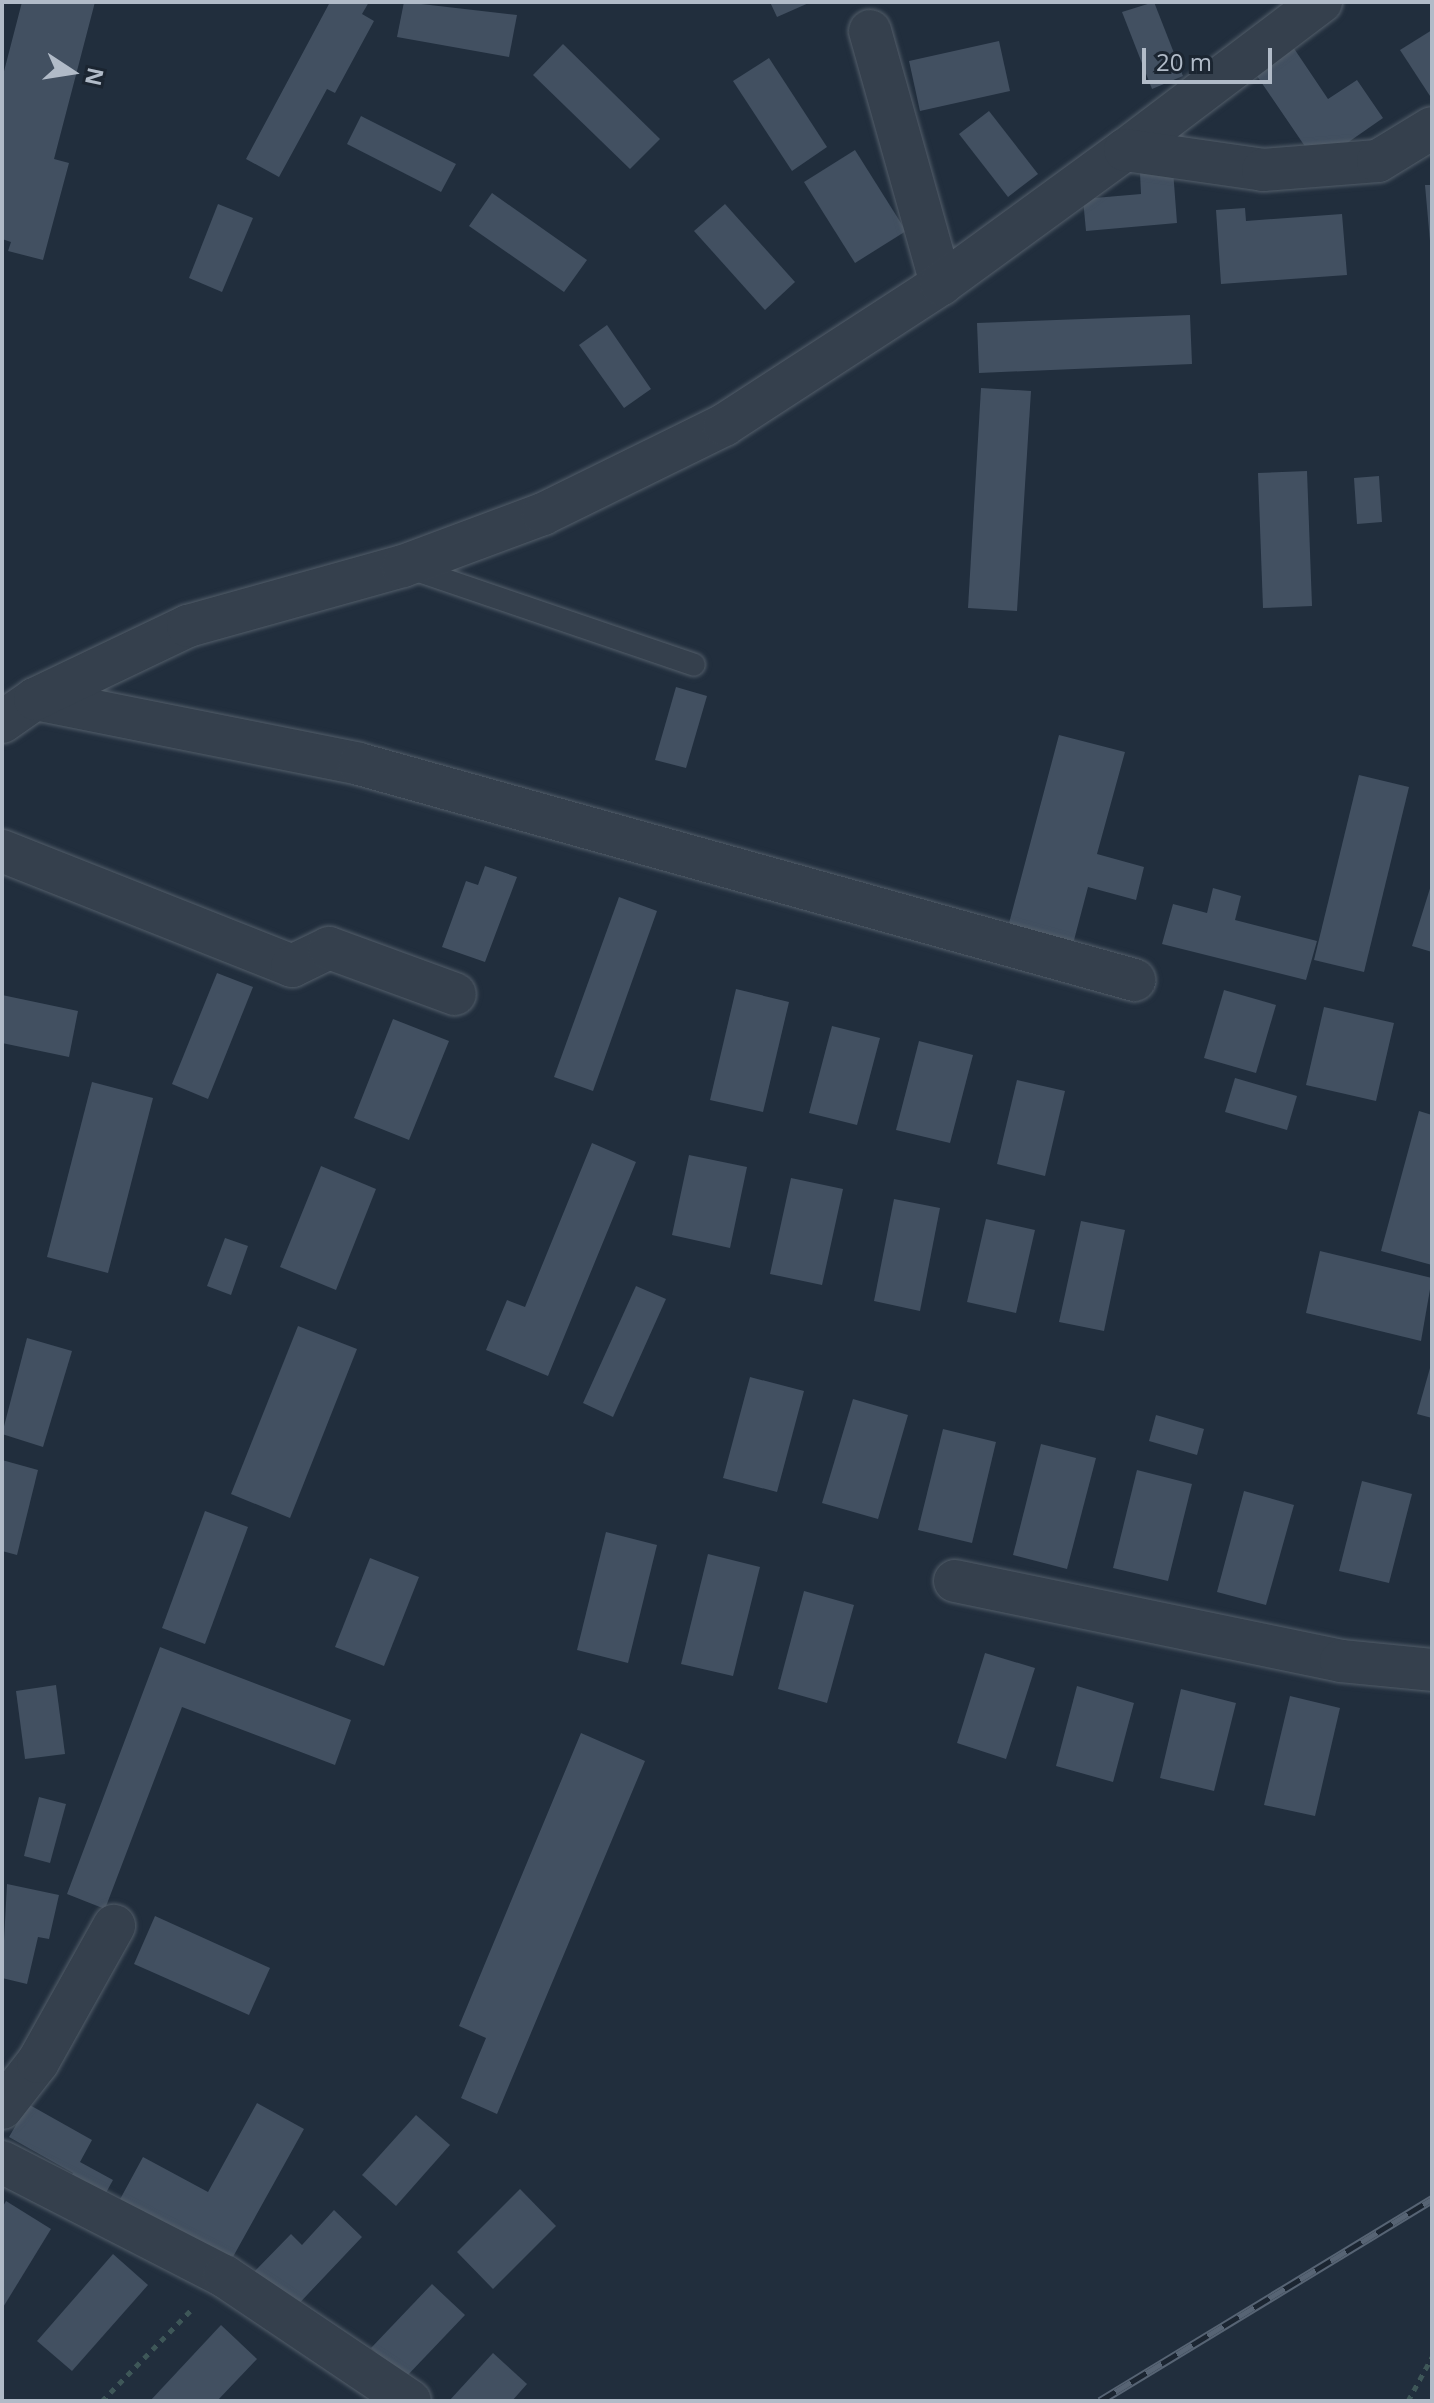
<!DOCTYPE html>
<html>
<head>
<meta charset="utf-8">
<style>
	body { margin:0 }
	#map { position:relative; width:1434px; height:2403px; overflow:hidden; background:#212e3d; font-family:"Open Sans",sans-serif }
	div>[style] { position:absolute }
	.building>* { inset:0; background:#425061 }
	.path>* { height:5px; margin-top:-2.5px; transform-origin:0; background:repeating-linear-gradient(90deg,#3e5758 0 6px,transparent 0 12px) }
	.roads { filter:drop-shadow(0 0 2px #535e6a) drop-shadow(0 0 2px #535e6a) }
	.lane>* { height:22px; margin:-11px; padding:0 11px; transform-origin:11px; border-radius:11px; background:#35404d }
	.street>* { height:42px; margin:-21px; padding:0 21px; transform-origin:21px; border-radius:21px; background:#35404d }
	.rail>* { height:9px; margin-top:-4.5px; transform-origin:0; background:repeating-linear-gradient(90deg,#1b2531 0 18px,#576474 0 36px); box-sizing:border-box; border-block:2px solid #576474 }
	span { translate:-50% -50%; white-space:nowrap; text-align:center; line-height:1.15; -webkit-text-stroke:8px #1b2531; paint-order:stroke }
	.frame { position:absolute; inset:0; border:4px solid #b1bbc8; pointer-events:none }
	.north { position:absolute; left:32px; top:32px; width:80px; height:80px; -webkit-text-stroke:6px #1b2531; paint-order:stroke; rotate:102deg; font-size:22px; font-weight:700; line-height:32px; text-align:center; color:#b1bbc8 }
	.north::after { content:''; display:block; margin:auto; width:28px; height:36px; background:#b1bbc8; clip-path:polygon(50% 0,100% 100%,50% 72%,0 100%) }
	.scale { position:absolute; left:1142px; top:48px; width:130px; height:36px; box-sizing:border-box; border:4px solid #b1bbc8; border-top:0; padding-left:10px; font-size:24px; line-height:28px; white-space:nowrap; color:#b1bbc8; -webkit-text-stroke:6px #1b2531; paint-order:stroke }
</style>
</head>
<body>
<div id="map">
	<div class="building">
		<div style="clip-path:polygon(22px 2px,95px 2px,54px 159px,69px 163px,43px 260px,8px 251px,11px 242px,2px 239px,2px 79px)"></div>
		<div style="clip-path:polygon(330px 2px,369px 2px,362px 14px,374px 21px,335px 93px,327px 89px,279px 177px,246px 159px)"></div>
		<div style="clip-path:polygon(404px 2px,517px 15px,509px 57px,397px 37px)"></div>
		<div style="clip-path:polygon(770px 2px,811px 2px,777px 17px)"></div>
		<div style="clip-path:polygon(1154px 2px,1183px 76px,1152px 89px,1122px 12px)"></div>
		<div style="clip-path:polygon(1432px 30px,1432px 95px,1430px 96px,1400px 50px)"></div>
		<div style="clip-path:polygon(999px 41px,1010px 91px,920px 111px,909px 61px)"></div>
		<div style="clip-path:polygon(563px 44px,660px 139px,630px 169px,533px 75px)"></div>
		<div style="clip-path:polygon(1293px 47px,1328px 99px,1357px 80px,1383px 118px,1317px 164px,1255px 73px)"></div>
		<div style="clip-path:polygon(769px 58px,827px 147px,792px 171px,733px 81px)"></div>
		<div style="clip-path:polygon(989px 111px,1038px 174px,1008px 197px,959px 134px)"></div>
		<div style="clip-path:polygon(361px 116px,456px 164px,441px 192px,347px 144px)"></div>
		<div style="clip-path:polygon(855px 150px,906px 231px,855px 263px,804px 182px)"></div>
		<div style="clip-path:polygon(1173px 170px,1177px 223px,1086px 231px,1083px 199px,1141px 194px,1140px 173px)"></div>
		<div style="clip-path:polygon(1425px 185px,1432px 185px,1432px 240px,1430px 241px)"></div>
		<div style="clip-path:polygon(492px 193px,587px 260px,564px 292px,469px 226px)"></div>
		<div style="clip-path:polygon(218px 204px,253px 218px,222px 292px,189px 278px)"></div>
		<div style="clip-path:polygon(725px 204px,795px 282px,765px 310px,694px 231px)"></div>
		<div style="clip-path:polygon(1245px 208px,1246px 221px,1342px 214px,1347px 275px,1221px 284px,1216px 210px)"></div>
		<div style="clip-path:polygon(1190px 315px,1192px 364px,979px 373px,977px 323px)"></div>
		<div style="clip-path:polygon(607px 325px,651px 389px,624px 408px,579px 345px)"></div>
		<div style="clip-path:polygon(981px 388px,1031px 391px,1017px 611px,968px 608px)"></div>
		<div style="clip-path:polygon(1307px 471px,1312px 606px,1263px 608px,1258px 473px)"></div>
		<div style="clip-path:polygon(1379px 476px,1382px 522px,1357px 524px,1354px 478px)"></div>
		<div style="clip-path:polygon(676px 687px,707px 696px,686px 768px,655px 760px)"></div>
		<div style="clip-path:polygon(1059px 735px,1125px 752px,1097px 854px,1144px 867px,1136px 900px,1088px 887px,1073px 944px,1008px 927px)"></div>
		<div style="clip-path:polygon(1359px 775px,1409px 787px,1364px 972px,1314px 960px)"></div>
		<div style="clip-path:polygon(485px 866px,517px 877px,485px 962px,442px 947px,466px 881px,478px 885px)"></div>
		<div style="clip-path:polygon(1432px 882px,1432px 952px,1412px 946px)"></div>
		<div style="clip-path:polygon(1213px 888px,1241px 896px,1235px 920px,1317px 941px,1306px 980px,1162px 944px,1173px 904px,1207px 913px)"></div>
		<div style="clip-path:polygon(619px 897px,657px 911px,593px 1091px,554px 1077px)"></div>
		<div style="clip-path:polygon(217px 973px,253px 987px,208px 1099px,172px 1084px)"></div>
		<div style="clip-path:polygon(736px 989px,789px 1002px,763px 1112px,710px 1100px)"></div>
		<div style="clip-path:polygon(1224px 990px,1276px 1005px,1256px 1073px,1204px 1058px)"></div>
		<div style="clip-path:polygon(2px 995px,78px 1011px,69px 1057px,2px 1043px)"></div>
		<div style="clip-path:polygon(1324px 1007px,1394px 1023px,1376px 1101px,1306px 1085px)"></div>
		<div style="clip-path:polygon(393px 1019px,449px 1041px,409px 1140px,354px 1118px)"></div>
		<div style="clip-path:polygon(832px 1026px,880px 1038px,857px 1125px,809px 1113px)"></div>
		<div style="clip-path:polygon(919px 1041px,973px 1055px,950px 1143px,896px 1130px)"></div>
		<div style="clip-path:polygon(1235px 1078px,1297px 1096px,1287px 1130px,1225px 1112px)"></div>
		<div style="clip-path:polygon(1017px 1080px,1065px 1091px,1045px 1176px,997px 1164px)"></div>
		<div style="clip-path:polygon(92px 1082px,153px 1098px,108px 1273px,47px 1257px)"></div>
		<div style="clip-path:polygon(1419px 1111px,1432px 1115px,1432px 1265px,1381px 1251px)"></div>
		<div style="clip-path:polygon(592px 1143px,636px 1162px,548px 1376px,486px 1350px,507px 1300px,525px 1307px)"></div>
		<div style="clip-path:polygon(689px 1155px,747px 1167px,730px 1248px,672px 1235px)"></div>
		<div style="clip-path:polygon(321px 1166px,376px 1189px,336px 1290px,280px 1267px)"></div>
		<div style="clip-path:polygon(791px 1178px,843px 1189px,822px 1285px,770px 1274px)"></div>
		<div style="clip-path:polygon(894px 1199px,940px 1208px,920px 1311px,874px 1301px)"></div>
		<div style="clip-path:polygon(986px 1219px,1035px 1230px,1016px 1313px,967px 1302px)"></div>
		<div style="clip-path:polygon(1081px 1221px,1125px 1230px,1104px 1331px,1059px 1322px)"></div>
		<div style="clip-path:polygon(225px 1238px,248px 1246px,231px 1295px,207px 1286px)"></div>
		<div style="clip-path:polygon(1320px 1251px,1432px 1278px,1421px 1341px,1306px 1313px)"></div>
		<div style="clip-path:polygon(636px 1286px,666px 1299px,613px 1417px,583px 1403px)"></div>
		<div style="clip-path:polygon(298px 1326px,357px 1349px,290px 1518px,231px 1494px)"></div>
		<div style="clip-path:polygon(27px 1338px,72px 1351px,43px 1447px,2px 1434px)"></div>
		<div style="clip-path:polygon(1432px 1361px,1432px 1418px,1417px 1414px)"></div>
		<div style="clip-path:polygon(750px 1377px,804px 1391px,777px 1492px,723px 1478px)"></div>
		<div style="clip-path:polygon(853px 1399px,908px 1415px,878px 1519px,822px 1503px)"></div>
		<div style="clip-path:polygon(1156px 1415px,1204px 1429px,1197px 1455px,1149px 1441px)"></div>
		<div style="clip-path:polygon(943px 1429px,996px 1442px,972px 1543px,918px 1530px)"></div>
		<div style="clip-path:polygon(1041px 1444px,1096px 1458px,1067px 1569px,1013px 1555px)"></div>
		<div style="clip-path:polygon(2px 1460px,38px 1470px,17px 1555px,2px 1551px)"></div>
		<div style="clip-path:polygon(1137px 1470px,1192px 1484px,1168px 1581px,1113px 1568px)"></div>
		<div style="clip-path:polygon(1362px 1481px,1412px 1494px,1389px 1583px,1339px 1571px)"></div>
		<div style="clip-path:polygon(1244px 1491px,1294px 1505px,1266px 1605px,1217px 1592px)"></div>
		<div style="clip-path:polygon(205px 1511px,248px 1527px,205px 1644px,162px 1628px)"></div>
		<div style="clip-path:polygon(606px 1532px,657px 1545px,628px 1663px,577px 1650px)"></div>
		<div style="clip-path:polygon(708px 1554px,760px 1567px,733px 1676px,681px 1664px)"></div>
		<div style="clip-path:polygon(370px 1558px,419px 1577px,384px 1666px,335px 1647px)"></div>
		<div style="clip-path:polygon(804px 1591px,854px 1605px,827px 1703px,778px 1689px)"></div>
		<div style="clip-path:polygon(160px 1647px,351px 1720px,335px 1765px,182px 1707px,105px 1909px,67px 1894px)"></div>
		<div style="clip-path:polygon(985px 1653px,1035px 1668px,1006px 1759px,957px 1743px)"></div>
		<div style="clip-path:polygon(56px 1685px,65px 1754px,25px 1759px,16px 1691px)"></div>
		<div style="clip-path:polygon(1077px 1686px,1134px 1703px,1113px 1782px,1056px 1766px)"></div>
		<div style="clip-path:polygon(1181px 1689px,1236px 1703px,1214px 1791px,1160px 1778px)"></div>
		<div style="clip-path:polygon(1290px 1696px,1340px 1708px,1315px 1816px,1264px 1805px)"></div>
		<div style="clip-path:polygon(581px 1733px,645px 1761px,497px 2114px,461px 2098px,486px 2038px,459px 2026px)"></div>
		<div style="clip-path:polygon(39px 1797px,66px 1804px,50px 1863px,24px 1856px)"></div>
		<div style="clip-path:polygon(7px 1884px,59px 1895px,49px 1939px,38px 1937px,27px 1984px,2px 1978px)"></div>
		<div style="clip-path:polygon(155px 1916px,270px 1968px,249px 2015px,134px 1964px)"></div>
		<div style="clip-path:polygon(257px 2103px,304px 2129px,229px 2264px,118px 2203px,143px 2157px,208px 2192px)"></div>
		<div style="clip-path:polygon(28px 2104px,92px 2140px,80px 2162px,113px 2180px,102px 2200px,68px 2181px,73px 2173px,9px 2137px)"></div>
		<div style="clip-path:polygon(416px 2115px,450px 2145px,396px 2206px,362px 2175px)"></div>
		<div style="clip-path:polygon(520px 2189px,556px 2226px,493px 2289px,457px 2252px)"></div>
		<div style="clip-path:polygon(6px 2201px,51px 2229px,2px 2309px,2px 2208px)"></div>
		<div style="clip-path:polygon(334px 2210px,362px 2237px,290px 2313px,251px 2275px,291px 2234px,302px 2245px)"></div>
		<div style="clip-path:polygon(113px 2254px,148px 2285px,72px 2371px,37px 2341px)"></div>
		<div style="clip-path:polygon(432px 2284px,465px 2315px,404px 2379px,371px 2348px)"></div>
		<div style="clip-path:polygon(221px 2325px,257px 2359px,217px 2401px,150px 2401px)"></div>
		<div style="clip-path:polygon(493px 2353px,527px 2384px,512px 2401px,449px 2401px)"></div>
	</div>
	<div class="path">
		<div style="left:102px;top:2401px;width:129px;rotate:-45.6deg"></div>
		<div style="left:1408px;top:2401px;width:50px;rotate:-61.4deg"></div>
	</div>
	<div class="roads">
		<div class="lane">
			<div style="left:404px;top:566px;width:306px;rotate:18.8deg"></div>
		</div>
		<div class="street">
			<div style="left:870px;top:31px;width:263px;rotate:74.3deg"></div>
			<div style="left:1125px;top:150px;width:246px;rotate:-37.1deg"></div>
			<div style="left:35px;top:699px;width:330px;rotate:11.3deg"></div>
			<div style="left:359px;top:764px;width:805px;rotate:15.57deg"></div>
			<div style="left:2px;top:722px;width:40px;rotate:-34.9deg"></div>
			<div style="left:35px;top:699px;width:170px;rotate:-25.5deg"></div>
			<div style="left:188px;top:626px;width:223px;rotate:-15.6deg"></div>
			<div style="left:403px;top:566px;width:149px;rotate:-20.4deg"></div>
			<div style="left:543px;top:514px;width:202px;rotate:-26.2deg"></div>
			<div style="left:724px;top:425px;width:259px;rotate:-33deg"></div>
			<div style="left:941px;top:284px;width:228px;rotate:-36.1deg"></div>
			<div style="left:1125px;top:150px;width:139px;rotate:8.2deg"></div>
			<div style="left:1263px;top:170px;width:115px;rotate:-4.5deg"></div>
			<div style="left:1378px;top:161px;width:63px;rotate:-31.4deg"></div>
			<div style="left:2px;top:851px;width:312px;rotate:21.6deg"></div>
			<div style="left:292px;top:966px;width:41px;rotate:-25.9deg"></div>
			<div style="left:329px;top:948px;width:134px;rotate:20.1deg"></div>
			<div style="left:955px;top:1581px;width:394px;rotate:11.7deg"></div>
			<div style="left:1341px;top:1661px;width:91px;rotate:5.6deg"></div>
			<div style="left:2px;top:2108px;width:58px;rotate:-52deg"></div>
			<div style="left:38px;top:2062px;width:156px;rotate:-60.8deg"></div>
			<div style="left:2px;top:2162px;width:250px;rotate:27.2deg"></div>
			<div style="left:224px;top:2276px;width:224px;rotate:33.9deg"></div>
		</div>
	</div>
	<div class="rail">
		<div style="left:1100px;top:2401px;width:389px;rotate:-31.3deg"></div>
	</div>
	<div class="frame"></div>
	<div class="north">N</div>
	<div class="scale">20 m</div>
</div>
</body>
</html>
